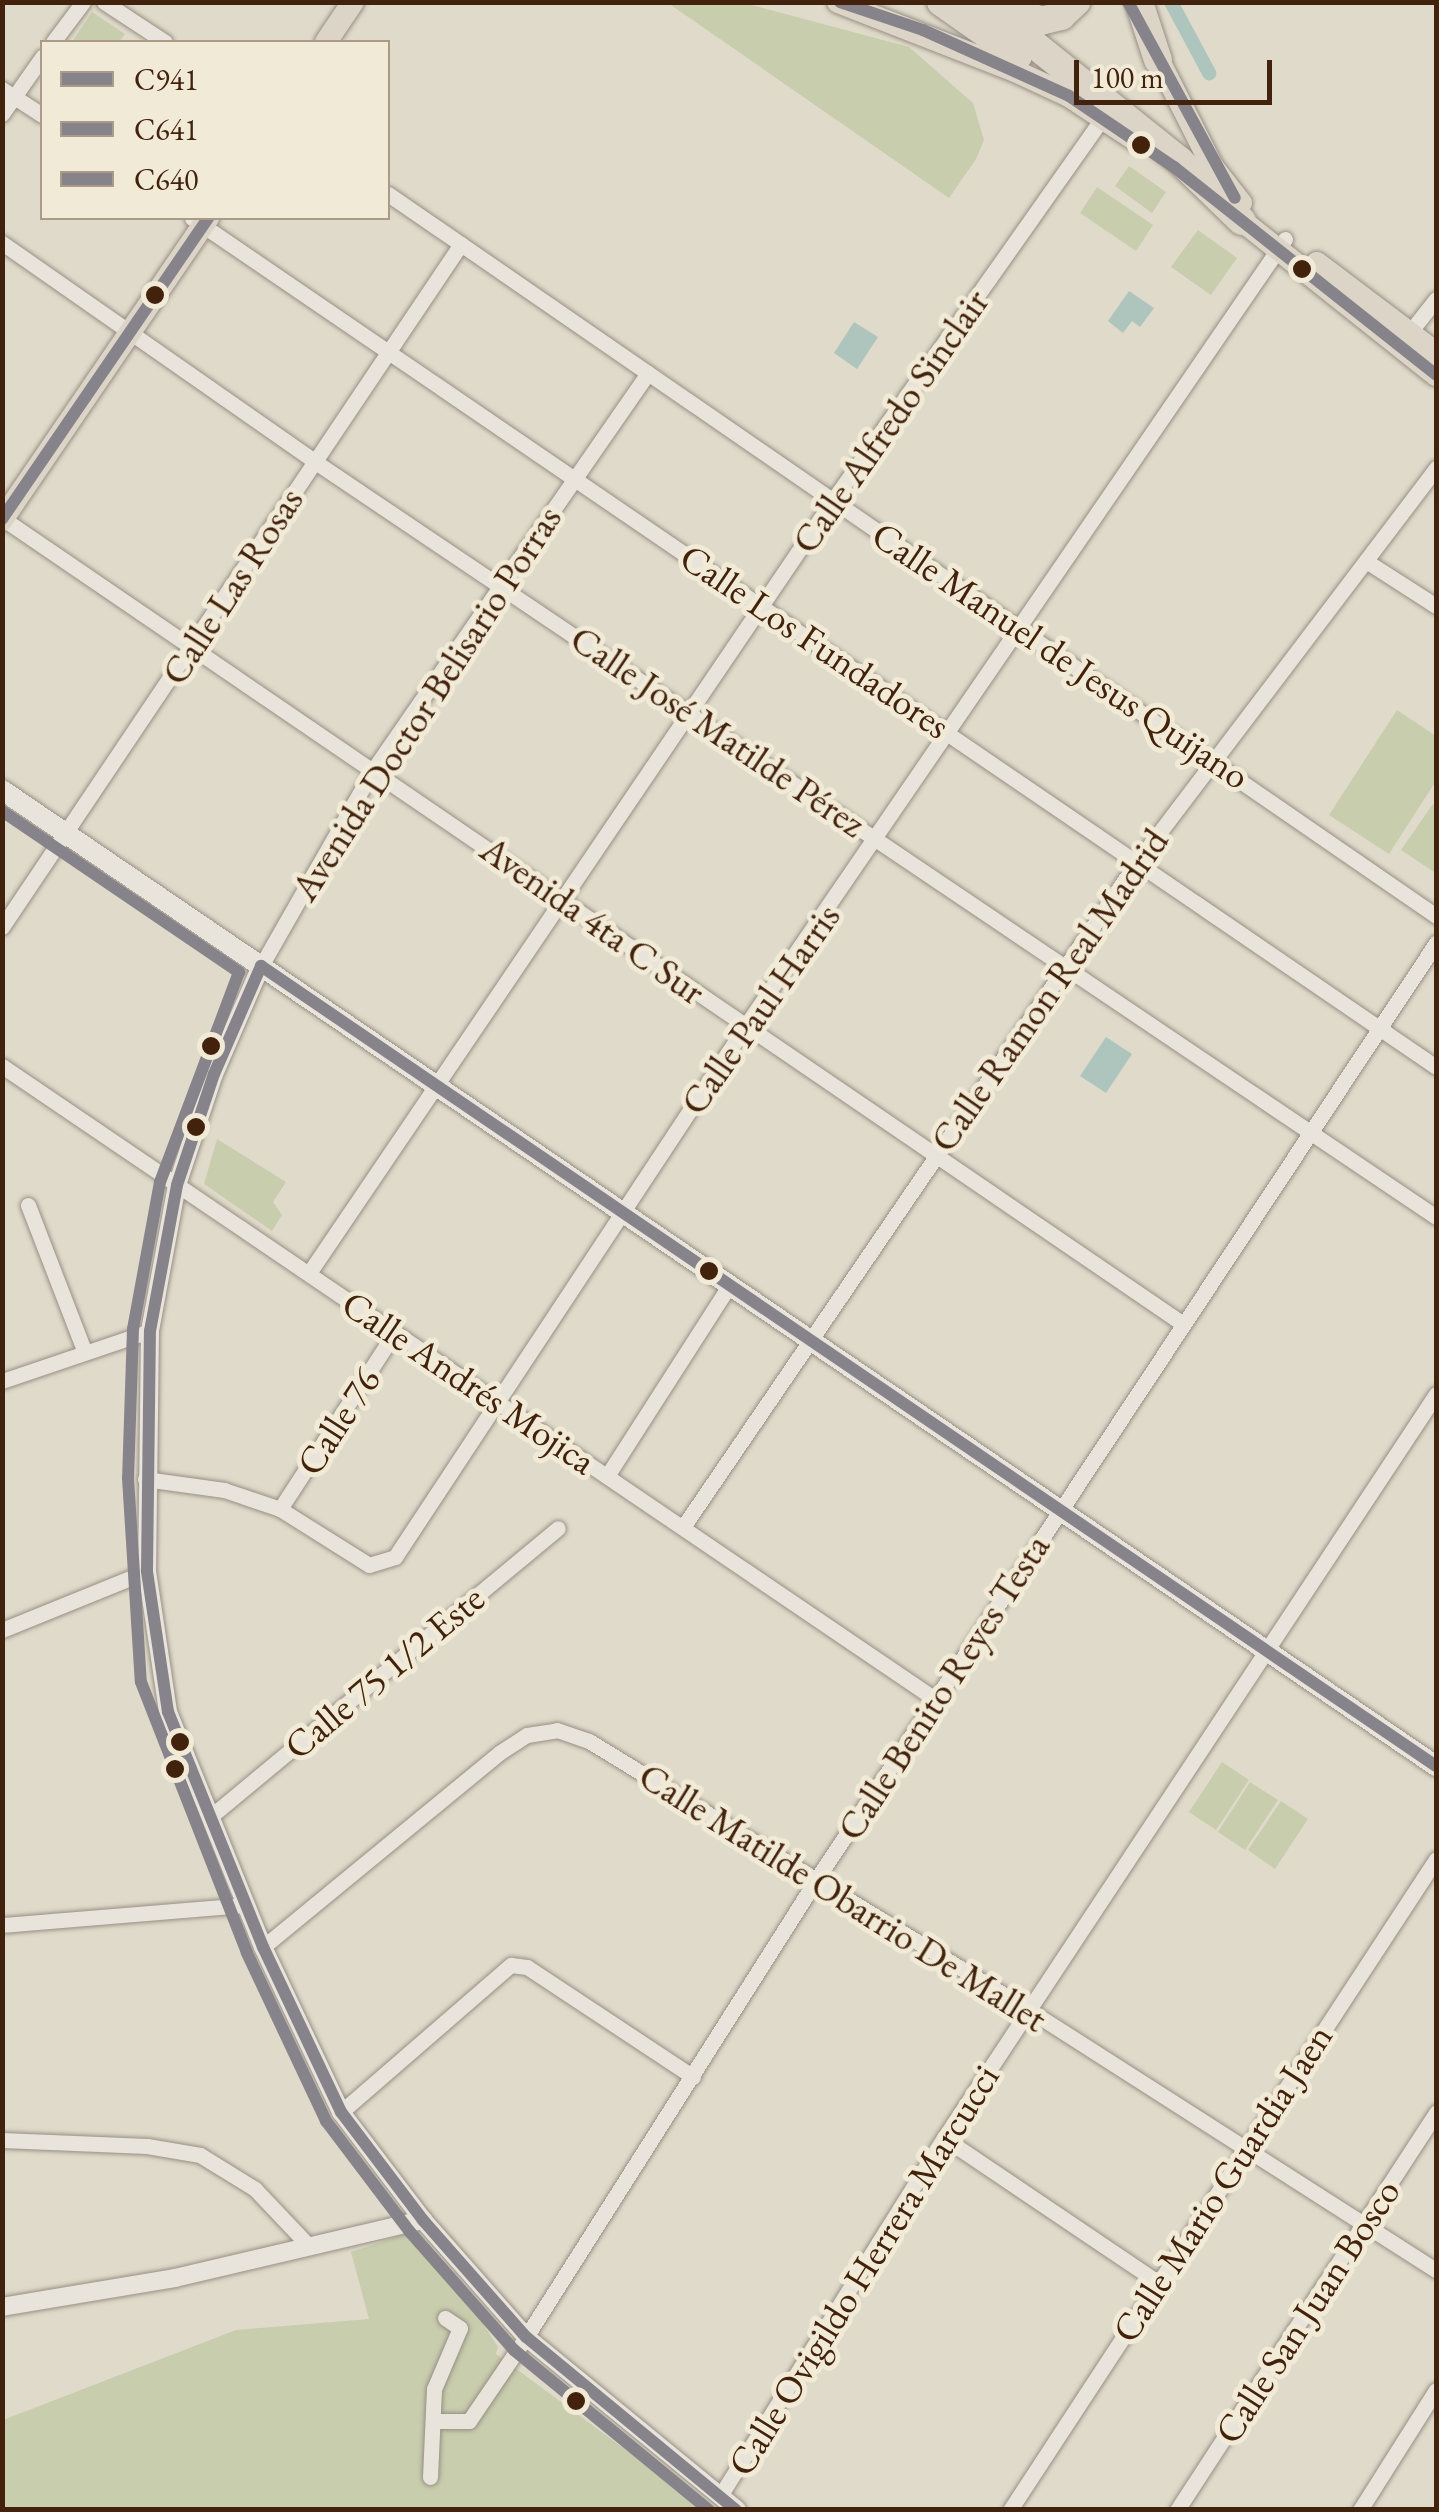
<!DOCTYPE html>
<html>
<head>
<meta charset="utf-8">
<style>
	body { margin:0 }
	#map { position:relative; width:1439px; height:2512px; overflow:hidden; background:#e0daca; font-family:"EB Garamond",serif }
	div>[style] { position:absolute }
	.green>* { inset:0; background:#c8cdad }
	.water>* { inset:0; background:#adc5bc }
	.canal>* { height:14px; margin:-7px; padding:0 7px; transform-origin:7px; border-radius:7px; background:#adc5bc }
	.roads { filter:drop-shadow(0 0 2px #978f84) drop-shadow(0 0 2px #978f84) }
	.minor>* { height:15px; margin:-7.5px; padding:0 7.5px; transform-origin:7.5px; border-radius:7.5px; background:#e8e4dc }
	.tertiary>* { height:18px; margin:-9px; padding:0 9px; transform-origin:9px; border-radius:9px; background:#e8e4dc }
	.secondary>* { height:20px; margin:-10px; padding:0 10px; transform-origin:10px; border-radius:10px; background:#e8e4dc }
	.primary>* { height:22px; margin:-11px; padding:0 11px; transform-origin:11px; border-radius:11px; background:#dbd4c7 }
	.motorway>* { height:28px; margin:-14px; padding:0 14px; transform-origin:14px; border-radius:14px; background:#dbd4c7 }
	.bus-1>* { height:12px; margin:-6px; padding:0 6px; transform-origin:6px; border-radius:6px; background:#87838a }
	.bus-2>* { height:12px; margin:-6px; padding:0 6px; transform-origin:6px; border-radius:6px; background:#87838a }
	.bus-3>* { height:12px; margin:-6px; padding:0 6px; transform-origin:6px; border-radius:6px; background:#87838a }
	.dots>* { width:28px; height:28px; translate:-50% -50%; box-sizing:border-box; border:5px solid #f1ead7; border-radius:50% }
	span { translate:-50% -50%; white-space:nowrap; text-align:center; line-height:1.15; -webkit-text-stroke:10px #f1ead7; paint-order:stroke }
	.street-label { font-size:38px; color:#42220c }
	.frame { position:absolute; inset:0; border:5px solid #42220c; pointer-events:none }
	.legend { position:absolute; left:40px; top:40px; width:350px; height:180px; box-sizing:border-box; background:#f1ead7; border:2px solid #ab9a86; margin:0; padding:12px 18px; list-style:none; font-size:30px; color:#42220c }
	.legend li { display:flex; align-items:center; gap:20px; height:50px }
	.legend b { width:50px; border:2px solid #ab9a86 }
	.scale { position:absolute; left:1074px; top:60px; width:198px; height:45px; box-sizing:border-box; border:5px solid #42220c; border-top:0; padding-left:12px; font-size:30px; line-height:35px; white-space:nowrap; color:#42220c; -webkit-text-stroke:8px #f1ead7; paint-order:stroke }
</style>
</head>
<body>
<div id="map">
	<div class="green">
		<div style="clip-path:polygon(668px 3px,744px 3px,909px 47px,973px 103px,984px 140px,976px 159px,949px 198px)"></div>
		<div style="clip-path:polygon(92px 12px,125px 34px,119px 42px,72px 42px)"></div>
		<div style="clip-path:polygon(1129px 166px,1166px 192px,1152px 213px,1115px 186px)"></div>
		<div style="clip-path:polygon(1097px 187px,1153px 225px,1136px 251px,1080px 213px)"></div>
		<div style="clip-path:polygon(1198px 230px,1237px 258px,1211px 295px,1171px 267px)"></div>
		<div style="clip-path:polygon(1397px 710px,1436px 736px,1436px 781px,1389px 854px,1329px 815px)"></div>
		<div style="clip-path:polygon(1433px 804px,1436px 807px,1434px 872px,1401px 850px)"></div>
		<div style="clip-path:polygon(217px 1139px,286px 1182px,273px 1202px,282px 1215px,272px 1231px,204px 1184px)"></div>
		<div style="clip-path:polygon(1222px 1762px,1249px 1780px,1216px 1830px,1189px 1812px)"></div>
		<div style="clip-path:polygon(1250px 1782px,1278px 1800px,1245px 1850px,1218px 1832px)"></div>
		<div style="clip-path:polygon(1281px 1801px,1308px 1819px,1275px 1869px,1248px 1850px)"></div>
		<div style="clip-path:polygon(411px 2232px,473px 2308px,498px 2347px,496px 2354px,695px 2501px,696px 2509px,3px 2510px,3px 2420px,236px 2330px,369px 2319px,351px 2252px)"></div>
	</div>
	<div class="water">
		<div style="clip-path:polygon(1129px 291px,1154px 308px,1140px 327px,1132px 321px,1123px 333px,1108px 321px)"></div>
		<div style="clip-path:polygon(854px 322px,878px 337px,857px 369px,834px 353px)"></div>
		<div style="clip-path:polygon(1106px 1037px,1132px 1054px,1106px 1093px,1080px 1076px)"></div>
	</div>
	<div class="canal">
		<div style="left:1171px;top:2px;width:81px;rotate:61.8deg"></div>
	</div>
	<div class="roads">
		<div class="minor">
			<div style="left:104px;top:2px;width:73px;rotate:33.3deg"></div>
			<div style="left:53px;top:42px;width:50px;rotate:-53.1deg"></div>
			<div style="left:2px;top:89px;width:48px;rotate:33deg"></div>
			<div style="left:2px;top:114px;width:70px;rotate:-54.9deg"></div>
			<div style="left:388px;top:194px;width:1273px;rotate:34.56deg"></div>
			<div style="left:192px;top:218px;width:1506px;rotate:34.31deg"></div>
			<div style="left:2px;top:243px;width:381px;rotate:34.9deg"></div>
			<div style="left:314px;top:461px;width:1353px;rotate:33.97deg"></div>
			<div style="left:1410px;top:332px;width:42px;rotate:-51.8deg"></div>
			<div style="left:2px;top:518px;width:1430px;rotate:34.31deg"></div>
			<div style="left:1366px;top:561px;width:83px;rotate:32.7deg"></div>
			<div style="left:2px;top:927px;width:823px;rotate:-56.1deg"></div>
			<div style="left:261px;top:966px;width:226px;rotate:-60.3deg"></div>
			<div style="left:373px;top:770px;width:483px;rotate:-55.3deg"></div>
			<div style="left:2px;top:1066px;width:1127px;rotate:34.16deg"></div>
			<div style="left:28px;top:1205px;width:155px;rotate:68.9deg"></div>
			<div style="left:309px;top:1273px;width:934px;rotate:-55.87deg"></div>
			<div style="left:833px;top:500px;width:467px;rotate:-54.8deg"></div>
			<div style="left:2px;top:1381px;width:156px;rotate:-18.7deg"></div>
			<div style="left:607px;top:1476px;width:226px;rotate:-57.3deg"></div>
			<div style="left:145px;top:1479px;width:80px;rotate:7.9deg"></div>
			<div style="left:224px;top:1490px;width:59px;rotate:18.7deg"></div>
			<div style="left:280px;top:1509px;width:105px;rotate:32.2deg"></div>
			<div style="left:369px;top:1565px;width:27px;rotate:-17deg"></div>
			<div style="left:395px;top:1557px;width:637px;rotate:-56.58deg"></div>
			<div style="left:746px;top:1025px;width:953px;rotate:-55.56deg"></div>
			<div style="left:280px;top:1509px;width:211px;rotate:-57deg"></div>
			<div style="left:683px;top:1527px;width:805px;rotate:-55.68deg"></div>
			<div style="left:1137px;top:862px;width:495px;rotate:-52.8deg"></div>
			<div style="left:2px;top:1630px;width:157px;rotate:-22.1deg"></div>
			<div style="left:210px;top:1817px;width:452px;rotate:-39.7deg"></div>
			<div style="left:2px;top:1925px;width:244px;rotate:-4.7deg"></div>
			<div style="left:263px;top:1947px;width:306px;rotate:-39.4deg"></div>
			<div style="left:499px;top:1753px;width:33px;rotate:-33deg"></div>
			<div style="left:527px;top:1735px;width:30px;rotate:-9deg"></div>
			<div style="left:557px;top:1730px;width:34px;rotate:19deg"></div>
			<div style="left:589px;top:1741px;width:516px;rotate:31.44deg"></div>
			<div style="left:1029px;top:2010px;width:483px;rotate:32.6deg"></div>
			<div style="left:341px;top:2112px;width:225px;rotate:-40.9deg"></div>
			<div style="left:511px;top:1965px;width:16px;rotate:7deg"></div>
			<div style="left:527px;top:1967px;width:199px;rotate:33.5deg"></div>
			<div style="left:944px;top:2138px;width:256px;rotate:34deg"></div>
			<div style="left:2px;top:2140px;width:145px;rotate:2.4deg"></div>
			<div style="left:147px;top:2146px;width:54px;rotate:9.6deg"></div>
			<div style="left:200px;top:2155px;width:65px;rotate:31.7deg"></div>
			<div style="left:255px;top:2189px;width:76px;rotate:46.6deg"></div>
			<div style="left:433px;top:2421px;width:36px"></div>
			<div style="left:469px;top:2421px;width:102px;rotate:-55.8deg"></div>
			<div style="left:526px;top:2337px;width:541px;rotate:-57.6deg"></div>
			<div style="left:816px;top:1880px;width:1124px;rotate:-56.51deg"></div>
			<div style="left:430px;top:2477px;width:88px;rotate:-87.4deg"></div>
			<div style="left:434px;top:2389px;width:66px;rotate:-66.9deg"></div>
			<div style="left:460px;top:2328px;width:18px;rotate:-146deg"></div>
			<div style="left:720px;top:2496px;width:422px;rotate:-58deg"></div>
			<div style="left:944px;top:2138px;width:892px;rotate:-56.52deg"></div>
			<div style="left:1010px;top:2510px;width:778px;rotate:-56.8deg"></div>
			<div style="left:1177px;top:2510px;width:475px;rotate:-56.9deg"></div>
			<div style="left:1360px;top:2510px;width:142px;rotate:-57.7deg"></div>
		</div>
		<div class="tertiary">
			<div style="left:261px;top:966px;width:118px;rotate:113.5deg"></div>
			<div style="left:214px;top:1074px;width:117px;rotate:108.4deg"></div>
			<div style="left:177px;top:1185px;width:148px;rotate:100.5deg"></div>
			<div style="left:150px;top:1331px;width:240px;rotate:90.7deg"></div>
			<div style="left:147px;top:1571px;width:143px;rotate:81.5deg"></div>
			<div style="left:168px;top:1712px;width:253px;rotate:68deg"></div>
			<div style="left:263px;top:1947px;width:183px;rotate:64.7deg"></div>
			<div style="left:341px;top:2112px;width:136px;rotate:52.8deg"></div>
			<div style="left:423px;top:2220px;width:156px;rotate:48.6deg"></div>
			<div style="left:526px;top:2337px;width:273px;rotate:39.3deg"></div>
			<div style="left:2px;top:2307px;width:175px;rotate:-9.5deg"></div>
			<div style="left:175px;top:2278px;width:255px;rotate:-13.2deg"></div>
		</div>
		<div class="secondary">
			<div style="left:2px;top:790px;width:1735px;rotate:34.24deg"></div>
		</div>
		<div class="primary">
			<div style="left:838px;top:2px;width:190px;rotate:21.3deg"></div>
			<div style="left:1015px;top:71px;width:60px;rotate:24.8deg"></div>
			<div style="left:1069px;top:96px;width:82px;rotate:33.5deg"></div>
			<div style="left:326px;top:42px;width:48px;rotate:-56deg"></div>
			<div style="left:1151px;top:45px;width:136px;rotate:63.2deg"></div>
			<div style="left:1212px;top:166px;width:47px;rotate:51.9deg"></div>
			<div style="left:1231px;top:212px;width:262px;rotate:38.5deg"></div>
			<div style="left:1317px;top:263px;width:149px;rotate:37.1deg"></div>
			<div style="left:2px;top:520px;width:366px;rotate:-55.7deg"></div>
		</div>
		<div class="motorway">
			<div style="left:941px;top:2px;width:94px;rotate:35deg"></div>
			<div style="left:981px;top:2px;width:255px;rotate:38.6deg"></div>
			<div style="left:1180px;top:161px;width:86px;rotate:44.1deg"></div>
			<div style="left:998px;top:2px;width:47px;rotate:23.8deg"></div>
			<div style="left:1041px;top:21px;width:21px;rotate:-14deg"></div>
			<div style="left:1061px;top:16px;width:21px;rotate:-43deg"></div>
			<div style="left:1139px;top:2px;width:61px;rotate:71.9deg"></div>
		</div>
	</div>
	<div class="bus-1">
		<div style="left:736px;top:2510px;width:272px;rotate:-140.5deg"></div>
		<div style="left:526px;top:2337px;width:156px;rotate:-131.4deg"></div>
		<div style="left:423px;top:2220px;width:136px;rotate:-127.2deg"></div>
		<div style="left:341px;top:2112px;width:183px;rotate:-115.3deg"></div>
		<div style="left:263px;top:1947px;width:253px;rotate:-112deg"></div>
		<div style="left:168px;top:1712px;width:143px;rotate:-98.5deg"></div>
		<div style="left:147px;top:1571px;width:240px;rotate:-89.3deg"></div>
		<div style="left:150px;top:1331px;width:148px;rotate:-79.5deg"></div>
		<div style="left:177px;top:1185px;width:117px;rotate:-71.6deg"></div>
		<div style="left:214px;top:1074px;width:118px;rotate:-66.5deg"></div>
		<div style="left:261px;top:966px;width:1421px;rotate:34.25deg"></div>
	</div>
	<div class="bus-2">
		<div style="left:2px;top:811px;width:287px;rotate:34.2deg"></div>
		<div style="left:239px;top:972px;width:224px;rotate:110.6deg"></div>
		<div style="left:160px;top:1182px;width:149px;rotate:100.4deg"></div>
		<div style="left:133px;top:1329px;width:149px;rotate:91.9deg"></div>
		<div style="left:128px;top:1478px;width:204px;rotate:86.4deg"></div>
		<div style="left:141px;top:1682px;width:291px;rotate:68.6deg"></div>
		<div style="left:247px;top:1953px;width:186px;rotate:64.8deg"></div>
		<div style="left:326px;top:2121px;width:139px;rotate:52.9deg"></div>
		<div style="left:410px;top:2232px;width:157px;rotate:48.6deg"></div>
		<div style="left:514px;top:2350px;width:252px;rotate:39.4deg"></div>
	</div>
	<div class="bus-3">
		<div style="left:840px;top:2px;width:88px;rotate:18.6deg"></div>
		<div style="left:923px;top:30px;width:160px;rotate:24.3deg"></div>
		<div style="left:1069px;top:96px;width:127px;rotate:34.1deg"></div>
		<div style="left:1174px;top:167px;width:335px;rotate:38.4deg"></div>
		<div style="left:1128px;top:2px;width:223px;rotate:61.4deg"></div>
		<div style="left:2px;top:519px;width:365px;rotate:-55.6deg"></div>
	</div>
	<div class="dots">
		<div style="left:1141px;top:145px;background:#42220c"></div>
		<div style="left:1302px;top:269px;background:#42220c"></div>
		<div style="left:155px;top:295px;background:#42220c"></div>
		<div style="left:211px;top:1046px;background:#42220c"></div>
		<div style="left:196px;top:1127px;background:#42220c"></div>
		<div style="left:709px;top:1271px;background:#42220c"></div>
		<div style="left:180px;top:1742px;background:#42220c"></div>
		<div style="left:175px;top:1769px;background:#42220c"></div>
		<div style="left:576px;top:2401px;background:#42220c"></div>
	</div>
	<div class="street-label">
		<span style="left:890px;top:421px;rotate:-55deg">Calle Alfredo Sinclair</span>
		<span style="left:232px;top:586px;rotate:-57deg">Calle Las Rosas</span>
		<span style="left:815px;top:641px;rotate:34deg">Calle Los Fundadores</span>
		<span style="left:1061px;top:655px;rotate:34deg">Calle Manuel de Jesus Quijano</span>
		<span style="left:426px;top:703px;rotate:-57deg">Avenida Doctor Belisario Porras</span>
		<span style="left:718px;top:731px;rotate:34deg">Calle José Matilde Pérez</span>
		<span style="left:593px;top:920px;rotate:35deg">Avenida 4ta C Sur</span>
		<span style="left:1049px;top:990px;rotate:-55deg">Calle Ramon Real Madrid</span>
		<span style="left:760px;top:1009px;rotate:-55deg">Calle Paul Harris</span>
		<span style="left:469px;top:1382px;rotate:34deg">Calle Andrés Mojica</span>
		<span style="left:338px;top:1421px;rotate:-57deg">Calle 76</span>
		<span style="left:384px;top:1672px;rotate:-40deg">Calle 75 1/2 Este</span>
		<span style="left:943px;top:1687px;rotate:-57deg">Calle Benito Reyes Testa</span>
		<span style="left:843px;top:1897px;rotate:32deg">Calle Matilde Obarrio De Mallet</span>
		<span style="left:1222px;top:2183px;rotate:-57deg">Calle Mario Guardia Jaen</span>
		<span style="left:863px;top:2270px;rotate:-58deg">Calle Ovigildo Herrera Marcucci</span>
		<span style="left:1307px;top:2311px;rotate:-57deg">Calle San Juan Bosco</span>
	</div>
	<div class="frame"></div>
	<ul class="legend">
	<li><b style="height:12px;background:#87838a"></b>C941</li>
	<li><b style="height:12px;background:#87838a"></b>C641</li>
	<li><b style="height:12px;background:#87838a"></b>C640</li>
	</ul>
	<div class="scale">100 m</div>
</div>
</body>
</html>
